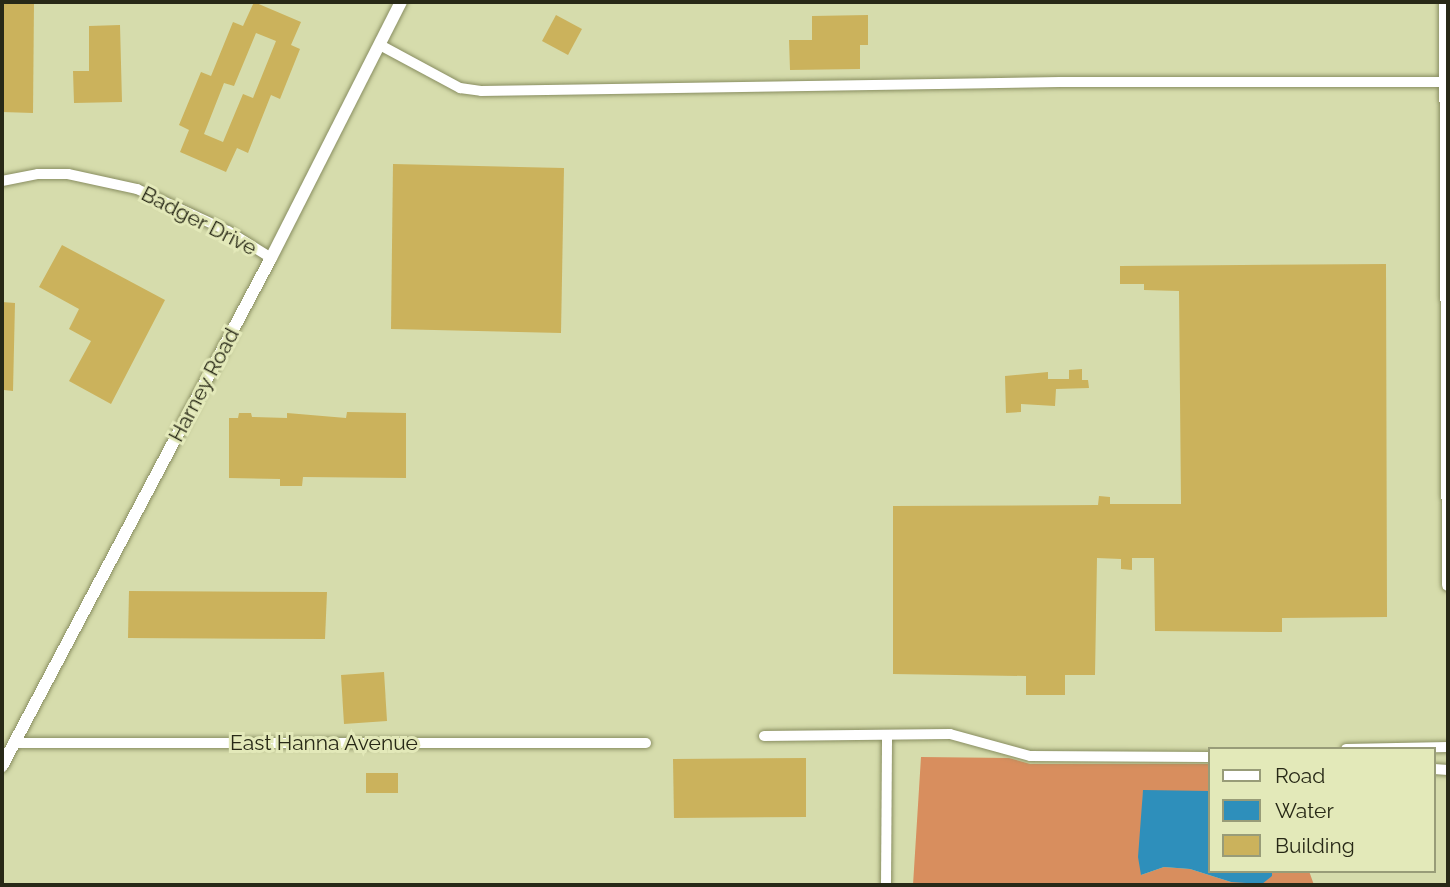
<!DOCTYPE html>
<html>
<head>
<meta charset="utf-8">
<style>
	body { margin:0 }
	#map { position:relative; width:1450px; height:887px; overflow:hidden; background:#d6dcac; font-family:Raleway,sans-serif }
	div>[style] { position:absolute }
	.forest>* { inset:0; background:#d88e5e }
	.water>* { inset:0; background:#2e8fbb }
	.building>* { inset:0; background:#cbb25c }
	.roads { filter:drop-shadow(0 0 2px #888d60) drop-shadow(0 0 2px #888d60) }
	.minor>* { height:10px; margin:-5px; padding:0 5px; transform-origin:5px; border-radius:5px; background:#fff }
	.tertiary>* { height:12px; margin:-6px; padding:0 6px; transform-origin:6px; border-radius:6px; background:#fff }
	span { translate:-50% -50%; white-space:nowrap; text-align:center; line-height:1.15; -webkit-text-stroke:6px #e3e9b9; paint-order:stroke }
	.street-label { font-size:21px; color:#282917 }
	.frame { position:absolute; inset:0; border:4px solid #282917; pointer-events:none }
	.legend { position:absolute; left:1208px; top:747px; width:228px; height:126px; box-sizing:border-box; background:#e3e9b9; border:2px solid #989c78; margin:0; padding:9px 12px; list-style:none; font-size:21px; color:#282917 }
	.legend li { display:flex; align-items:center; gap:14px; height:35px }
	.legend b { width:35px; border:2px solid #989c78 }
</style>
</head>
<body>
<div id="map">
	<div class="forest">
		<div style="clip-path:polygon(921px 757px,1009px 758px,1030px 764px,1210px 764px,1210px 791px,1143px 791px,1141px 875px,1164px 867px,1190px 869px,1231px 882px,1272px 876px,1272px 871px,1309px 871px,1314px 885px,913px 885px)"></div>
	</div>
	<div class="water">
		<div style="clip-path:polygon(1143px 790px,1210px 791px,1210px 871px,1272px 871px,1272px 876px,1262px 884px,1231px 882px,1190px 869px,1164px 867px,1141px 875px,1138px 857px)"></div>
	</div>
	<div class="building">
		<div style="clip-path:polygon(2px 2px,34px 2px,33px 113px,2px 112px)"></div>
		<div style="clip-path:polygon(evenodd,254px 2px,301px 22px,291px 45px,300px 49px,280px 99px,271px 95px,248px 153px,237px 148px,226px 172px,180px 152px,189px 130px,179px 125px,201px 72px,211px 76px,233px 22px,243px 26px,254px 2px,256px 33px,276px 41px,253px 98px,243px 94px,223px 142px,204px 134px,224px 83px,234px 86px,256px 33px)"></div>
		<div style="clip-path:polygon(556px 15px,582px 29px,568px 55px,542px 41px)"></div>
		<div style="clip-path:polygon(868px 15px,868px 45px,860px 45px,860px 69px,790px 70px,789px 40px,812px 40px,812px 16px)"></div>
		<div style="clip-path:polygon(120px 25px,122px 102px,74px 103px,73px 71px,89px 71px,89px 26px)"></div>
		<div style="clip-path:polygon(393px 164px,564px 168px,561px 333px,391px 329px)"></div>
		<div style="clip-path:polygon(62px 245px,165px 300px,111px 404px,69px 381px,91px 341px,69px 329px,79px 309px,39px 287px)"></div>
		<div style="clip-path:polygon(1386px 264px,1387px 617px,1282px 618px,1282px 632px,1155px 631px,1154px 558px,1132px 558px,1132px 570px,1121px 569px,1121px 559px,1097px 558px,1095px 675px,1065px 675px,1065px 695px,1026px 695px,1026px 676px,893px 674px,893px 506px,1098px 505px,1099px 496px,1110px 497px,1110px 504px,1181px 504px,1179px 291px,1144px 290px,1144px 284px,1120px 284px,1120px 266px)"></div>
		<div style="clip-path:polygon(2px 302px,15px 303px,13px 391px,4px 390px)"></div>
		<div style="clip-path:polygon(1082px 369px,1082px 380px,1088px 380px,1089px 388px,1056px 389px,1055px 406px,1021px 404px,1021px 412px,1006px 413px,1005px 376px,1048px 372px,1048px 379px,1069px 379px,1069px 370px)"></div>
		<div style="clip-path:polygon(347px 412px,406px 413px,406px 478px,303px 477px,302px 486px,280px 486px,280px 479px,229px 478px,229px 418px,238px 418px,239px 413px,251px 413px,252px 417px,287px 418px,287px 413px,346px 418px)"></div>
		<div style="clip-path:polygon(129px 591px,327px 592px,325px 639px,128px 638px)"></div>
		<div style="clip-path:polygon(384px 672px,387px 721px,344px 724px,341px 675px)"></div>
		<div style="clip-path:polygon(806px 758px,806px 817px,674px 818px,673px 759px)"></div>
		<div style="clip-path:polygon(366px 773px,398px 773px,398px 793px,366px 793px)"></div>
	</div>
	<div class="roads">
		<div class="minor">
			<div style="left:380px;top:45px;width:91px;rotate:28.3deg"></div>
			<div style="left:460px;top:88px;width:21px;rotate:8deg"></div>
			<div style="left:481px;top:91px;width:579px;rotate:-0.89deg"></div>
			<div style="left:1060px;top:82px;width:385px"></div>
			<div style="left:2px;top:181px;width:37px;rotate:-11deg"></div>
			<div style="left:38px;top:174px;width:30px"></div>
			<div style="left:68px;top:174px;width:71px;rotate:12.3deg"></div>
			<div style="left:137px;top:189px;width:100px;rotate:24.8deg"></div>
			<div style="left:228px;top:231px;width:51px;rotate:32.1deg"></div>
			<div style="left:764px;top:736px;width:186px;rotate:-0.6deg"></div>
			<div style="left:950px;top:734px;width:83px;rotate:15.4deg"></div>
			<div style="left:1030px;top:756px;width:180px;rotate:0.3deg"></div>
			<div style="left:13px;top:743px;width:633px"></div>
			<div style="left:1346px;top:749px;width:102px;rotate:-1.1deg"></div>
			<div style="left:1434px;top:769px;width:14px;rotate:4deg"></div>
			<div style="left:886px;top:885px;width:150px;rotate:-89.6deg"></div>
		</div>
		<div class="tertiary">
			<div style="left:1445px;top:2px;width:583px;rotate:89.71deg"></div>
			<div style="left:2px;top:766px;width:575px;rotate:-62.1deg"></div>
			<div style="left:271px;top:258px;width:287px;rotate:-63.1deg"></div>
		</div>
	</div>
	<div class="street-label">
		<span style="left:199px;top:221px;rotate:27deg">Badger Drive</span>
		<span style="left:204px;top:385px;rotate:-62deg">Harney Road</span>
		<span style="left:324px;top:743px">East Hanna Avenue</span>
	</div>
	<div class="frame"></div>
	<ul class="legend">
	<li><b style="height:9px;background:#fff"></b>Road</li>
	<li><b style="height:19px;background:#2e8fbb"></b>Water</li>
	<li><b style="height:19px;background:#cbb25c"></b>Building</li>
	</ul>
</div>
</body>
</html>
